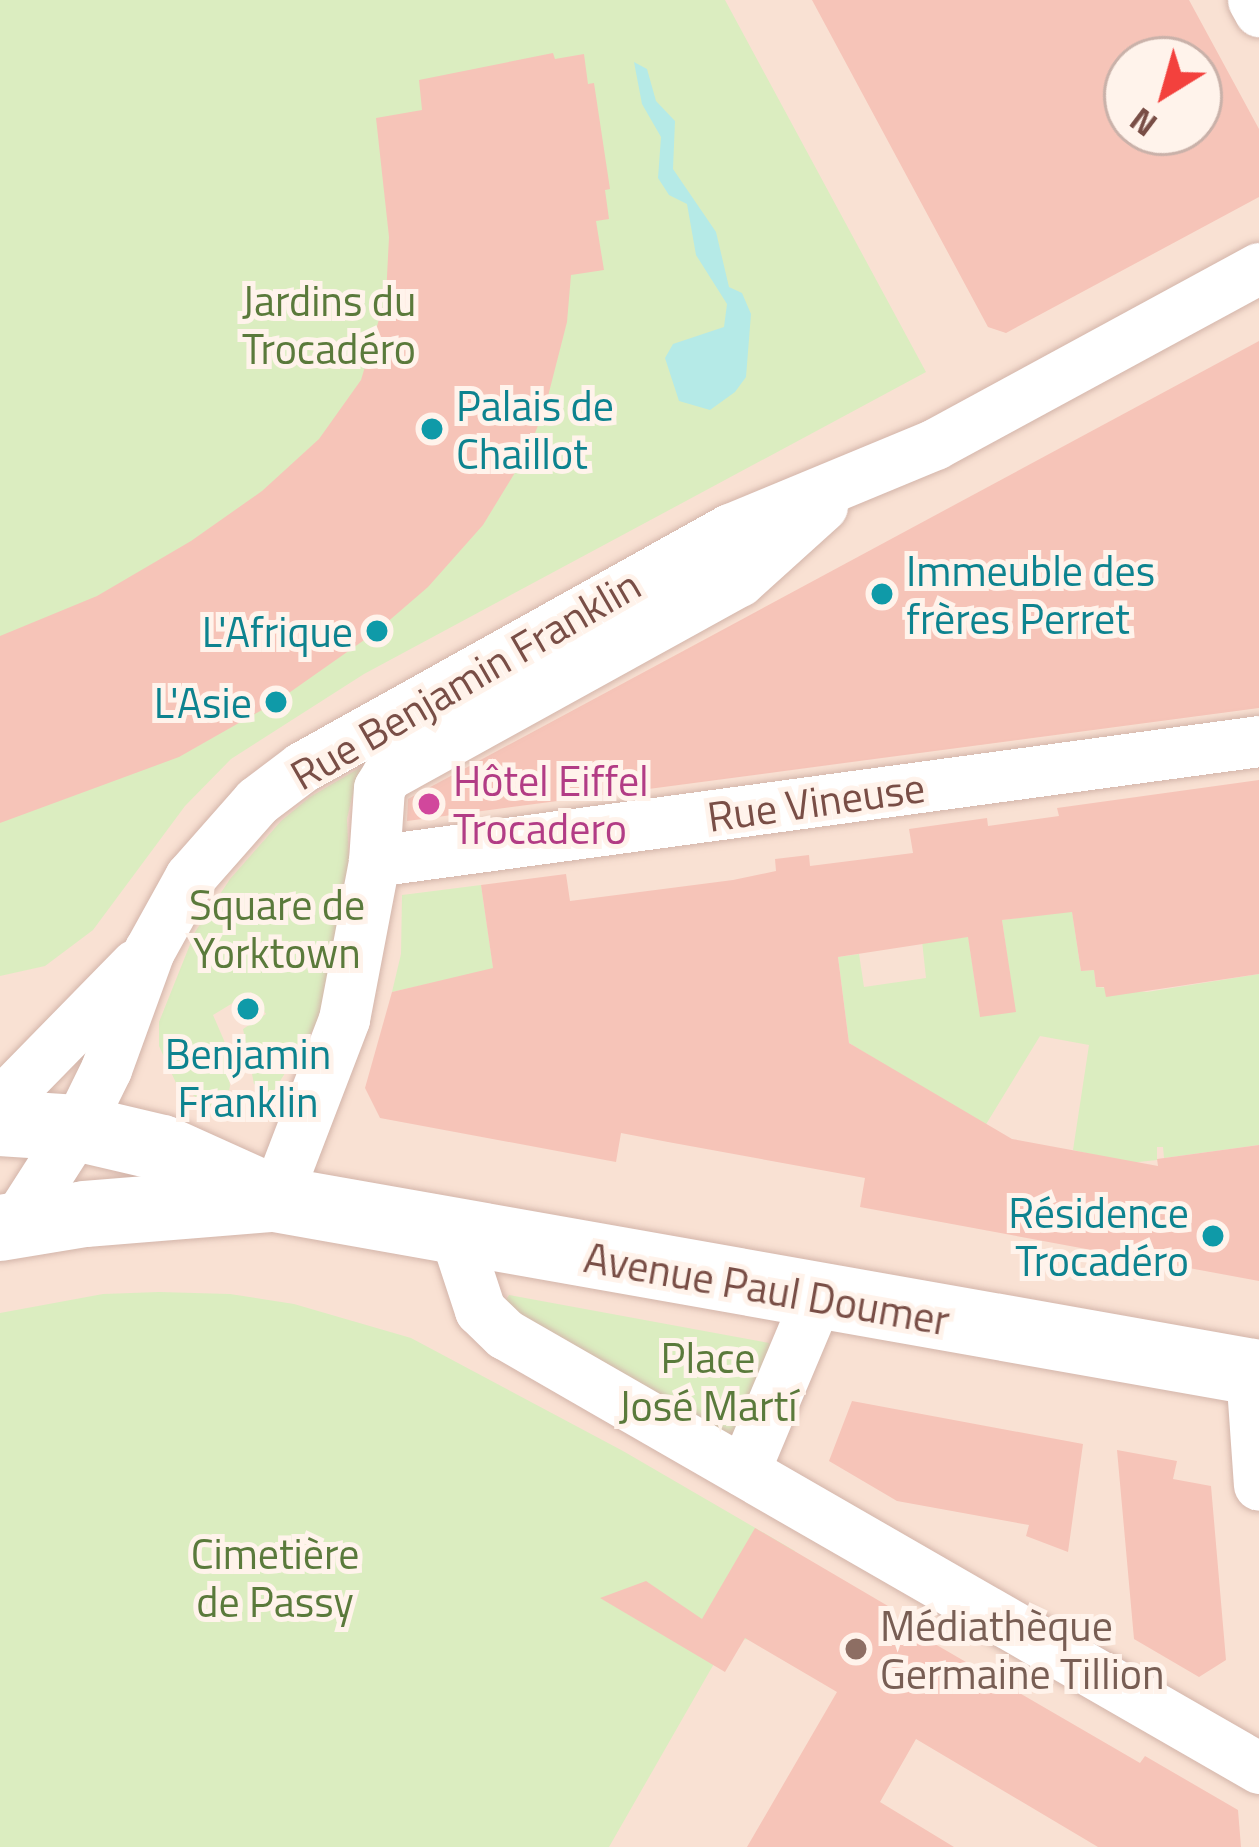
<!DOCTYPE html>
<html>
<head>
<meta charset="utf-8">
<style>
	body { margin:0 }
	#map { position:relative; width:1259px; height:1847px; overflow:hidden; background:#feeee3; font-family:"Titillium Web",sans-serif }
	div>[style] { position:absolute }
	.residential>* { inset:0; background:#f9e1d3 }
	.green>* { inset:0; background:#dbedc0 }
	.water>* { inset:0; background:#b5eae7 }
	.building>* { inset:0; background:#f6c4b8 }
	.roads { filter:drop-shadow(0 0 3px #d3b5aa) drop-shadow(0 0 3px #d3b5aa) }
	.street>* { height:51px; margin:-25.5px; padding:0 25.5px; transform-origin:25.5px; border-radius:25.5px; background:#fff }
	.secondary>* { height:66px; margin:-33px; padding:0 33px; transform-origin:33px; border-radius:33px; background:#fff }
	.dots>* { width:33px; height:33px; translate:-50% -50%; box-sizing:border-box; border:6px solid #fff3eb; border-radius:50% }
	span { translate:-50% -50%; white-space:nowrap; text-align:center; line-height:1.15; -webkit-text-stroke:10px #fff3eb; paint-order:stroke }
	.park-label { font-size:42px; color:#5a7a3b }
	.culture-label { font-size:42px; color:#0d838f }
	.left { translate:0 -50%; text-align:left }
	.right { translate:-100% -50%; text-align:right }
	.street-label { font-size:42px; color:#794e46 }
	.hotel-label { font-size:42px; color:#b23c85 }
	.education-label { font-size:42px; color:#785e54 }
	.north { position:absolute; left:1103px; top:36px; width:120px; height:120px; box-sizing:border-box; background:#fff3eb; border:3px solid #c9b1a9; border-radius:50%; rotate:217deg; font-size:33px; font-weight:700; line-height:48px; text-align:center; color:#794e46 }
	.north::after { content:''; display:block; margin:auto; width:42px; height:54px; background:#f3413d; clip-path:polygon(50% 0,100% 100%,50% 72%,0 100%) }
</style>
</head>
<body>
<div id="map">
	<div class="residential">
		<div style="clip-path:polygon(evenodd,0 0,1259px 0,1259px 1847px,0 1847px,0 0,1127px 60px,1199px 60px,1199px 132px,1127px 132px,1127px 60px)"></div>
	</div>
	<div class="green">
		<div style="clip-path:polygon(0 0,725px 0,926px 372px,364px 674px,231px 759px,185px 806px,93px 930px,45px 966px,0 976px)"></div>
		<div style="clip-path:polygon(392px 749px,359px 782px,352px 797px,347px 819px,349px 859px,318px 1022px,271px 1095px,254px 1084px,243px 1029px,266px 1014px,251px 992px,213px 1015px,226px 1045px,230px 1086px,225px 1110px,208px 1106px,176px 1083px,159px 1046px,159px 1022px,195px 932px,230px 879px,281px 821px,310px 797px)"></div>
		<div style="clip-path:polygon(481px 885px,499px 1007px,432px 983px,392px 992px,401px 954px,402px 895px)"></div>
		<div style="clip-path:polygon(1072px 911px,1081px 971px,1094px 970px,1096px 987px,1147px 992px,1259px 974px,1259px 1145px,1164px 1158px,1163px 1147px,1157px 1147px,1157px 1160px,1129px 1163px,1073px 1150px,1089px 1045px,1040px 1036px,985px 1126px,849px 1043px,838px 957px,859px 954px,864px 987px,926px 978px,922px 941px,965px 915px,980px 1016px,1015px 1011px,1002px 920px)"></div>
		<div style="clip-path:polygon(159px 1292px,230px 1294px,294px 1304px,411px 1338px,623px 1451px,795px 1551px,752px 1639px,727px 1641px,609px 1847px,0 1847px,0 1313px,103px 1294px)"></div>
		<div style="clip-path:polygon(509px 1295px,769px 1343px,773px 1354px,744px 1433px,722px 1445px,504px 1303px)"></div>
	</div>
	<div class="water">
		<div style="clip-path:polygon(634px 62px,647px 69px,656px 101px,675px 121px,673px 169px,716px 232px,729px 287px,742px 293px,751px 314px,746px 377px,735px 392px,710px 410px,679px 401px,665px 358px,673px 344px,724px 327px,727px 304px,696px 255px,687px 204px,669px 195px,658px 178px,661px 137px,642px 104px)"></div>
	</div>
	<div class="building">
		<div style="clip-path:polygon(evenodd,812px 0,1189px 0,1259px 129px,1259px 197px,1006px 333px,988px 327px,812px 0,1127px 60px,1199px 60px,1199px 132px,1127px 132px,1127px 60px)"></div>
		<div style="clip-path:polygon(553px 53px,555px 59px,584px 54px,588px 84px,594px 83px,610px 189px,605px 190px,609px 219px,596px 221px,604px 270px,571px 275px,567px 322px,545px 408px,527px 453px,483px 525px,428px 587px,377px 631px,276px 702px,179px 757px,0 823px,0 636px,97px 596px,191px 541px,262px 491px,319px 439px,361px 380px,386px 296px,389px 237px,376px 118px,422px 110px,419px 80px)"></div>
		<div style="clip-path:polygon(1259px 341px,1259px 708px,407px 821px,408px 799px)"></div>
		<div style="clip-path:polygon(1259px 780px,1259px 974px,1106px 997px,1104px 987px,1096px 987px,1094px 970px,1081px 971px,1072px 912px,1002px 920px,1016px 1012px,980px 1017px,968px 937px,838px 957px,849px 1043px,1012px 1139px,1158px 1166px,1157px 1159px,1259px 1145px,1259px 1281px,860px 1207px,865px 1178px,668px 1142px,621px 1133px,616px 1162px,380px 1118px,365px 1088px,392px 992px,493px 968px,481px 885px,566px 874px,570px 901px,733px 880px,776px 871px,775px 859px,809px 855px,810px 866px,913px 853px,909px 829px,987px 818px,988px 826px,1059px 816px,1057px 808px)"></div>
		<div style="clip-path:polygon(852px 1401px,1083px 1444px,1068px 1552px,1026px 1536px,1029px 1525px,897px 1501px,829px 1461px)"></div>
		<div style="clip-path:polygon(1117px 1450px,1177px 1461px,1173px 1479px,1211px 1486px,1226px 1660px,1199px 1677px,1134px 1639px)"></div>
		<div style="clip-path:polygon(755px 1528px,888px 1606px,883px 1614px,916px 1633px,1140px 1763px,1145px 1756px,1238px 1810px,1241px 1847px,1098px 1847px,916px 1739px,880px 1802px,954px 1847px,747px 1847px,837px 1692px,745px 1638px,725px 1672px,600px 1598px,646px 1581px,702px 1619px)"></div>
	</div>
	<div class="roads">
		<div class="street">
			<div style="left:1253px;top:0;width:13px;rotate:61deg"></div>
			<div style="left:374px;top:861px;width:893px;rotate:-7.72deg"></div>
			<div style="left:0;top:1103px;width:194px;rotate:-45.6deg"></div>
			<div style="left:275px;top:1199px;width:193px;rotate:-69deg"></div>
			<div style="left:344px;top:1019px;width:161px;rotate:-79.2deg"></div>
			<div style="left:374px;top:861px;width:73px;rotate:-86.1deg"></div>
			<div style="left:379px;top:788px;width:15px;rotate:-58deg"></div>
			<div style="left:387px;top:775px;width:402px;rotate:-28.9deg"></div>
			<div style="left:739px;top:581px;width:112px;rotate:-42.1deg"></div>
			<div style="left:14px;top:1226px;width:117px;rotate:-57.3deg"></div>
			<div style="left:77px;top:1128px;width:66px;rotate:-63.8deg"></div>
			<div style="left:106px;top:1069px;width:126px;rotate:-70deg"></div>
			<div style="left:149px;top:951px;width:85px;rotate:-61deg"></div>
			<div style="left:190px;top:877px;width:101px;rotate:-48.6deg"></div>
			<div style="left:257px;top:801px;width:56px;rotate:-37.1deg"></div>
			<div style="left:302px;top:767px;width:490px;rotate:-29.1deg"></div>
			<div style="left:730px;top:529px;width:222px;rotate:-22.5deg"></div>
			<div style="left:935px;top:444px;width:369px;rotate:-28.5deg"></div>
			<div style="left:455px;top:1234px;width:80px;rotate:71.8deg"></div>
			<div style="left:480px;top:1310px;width:35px;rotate:44deg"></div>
			<div style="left:505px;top:1334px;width:870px;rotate:29.92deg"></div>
			<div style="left:1251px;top:1371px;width:114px;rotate:86deg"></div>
			<div style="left:744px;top:1471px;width:189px;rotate:-67.2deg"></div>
		</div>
		<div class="secondary">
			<div style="left:0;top:1123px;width:77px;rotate:3.7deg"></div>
			<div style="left:77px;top:1128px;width:87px;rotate:13.2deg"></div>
			<div style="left:162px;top:1148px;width:124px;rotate:24.3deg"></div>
			<div style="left:275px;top:1199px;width:999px;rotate:10.03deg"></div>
			<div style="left:0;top:1228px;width:86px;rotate:-9.4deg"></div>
			<div style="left:85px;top:1214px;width:188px;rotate:-4.6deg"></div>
		</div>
	</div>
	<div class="dots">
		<div style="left:432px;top:429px;background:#0f9aa8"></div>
		<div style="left:882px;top:594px;background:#0f9aa8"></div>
		<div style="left:377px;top:631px;background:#0f9aa8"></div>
		<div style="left:276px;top:702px;background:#0f9aa8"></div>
		<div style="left:429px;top:804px;background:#d1479c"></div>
		<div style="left:248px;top:1009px;background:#0f9aa8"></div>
		<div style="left:1213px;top:1236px;background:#0f9aa8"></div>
		<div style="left:856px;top:1649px;background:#8d6e63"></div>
	</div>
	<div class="park-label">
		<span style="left:329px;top:324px">Jardins du<br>Trocadéro</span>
		<span style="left:277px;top:928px">Square de<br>Yorktown</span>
		<span style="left:708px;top:1381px">Place<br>José Martí</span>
		<span style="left:275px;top:1577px">Cimetière<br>de Passy</span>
	</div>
	<div class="culture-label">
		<span class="left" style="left:456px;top:429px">Palais de<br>Chaillot</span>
		<span class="left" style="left:906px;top:594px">Immeuble des<br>frères Perret</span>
		<span class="right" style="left:353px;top:631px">L'Afrique</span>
		<span class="right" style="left:252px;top:702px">L'Asie</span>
		<span style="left:248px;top:1077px">Benjamin<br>Franklin</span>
		<span class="right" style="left:1189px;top:1236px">Résidence<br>Trocadéro</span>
	</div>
	<div class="street-label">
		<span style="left:465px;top:679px;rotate:-30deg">Rue Benjamin Franklin</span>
		<span style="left:816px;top:801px;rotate:-8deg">Rue Vineuse</span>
		<span style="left:767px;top:1288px;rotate:10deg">Avenue Paul Doumer</span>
	</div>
	<div class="hotel-label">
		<span class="left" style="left:453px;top:804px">Hôtel Eiffel<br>Trocadero</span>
	</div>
	<div class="education-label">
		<span class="left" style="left:880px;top:1649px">Médiathèque<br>Germaine Tillion</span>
	</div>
	<div class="north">N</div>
</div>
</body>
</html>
